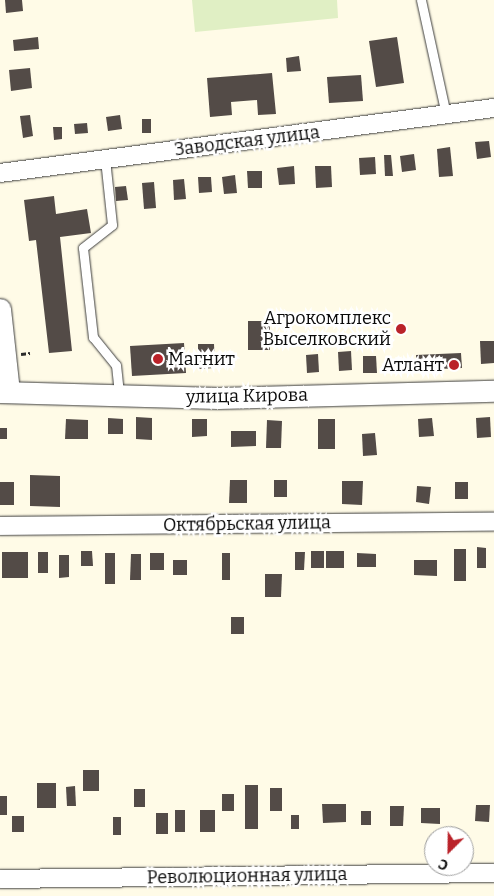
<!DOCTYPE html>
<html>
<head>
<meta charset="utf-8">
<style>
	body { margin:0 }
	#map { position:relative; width:494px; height:896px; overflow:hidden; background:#fffbe7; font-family:Bitter,serif }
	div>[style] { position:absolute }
	.pitch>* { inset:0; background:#e0efc4 }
	.building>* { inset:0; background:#534b47 }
	.path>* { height:2.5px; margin-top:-1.25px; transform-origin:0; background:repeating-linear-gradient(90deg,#2c2c2c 0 5px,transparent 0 7.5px) }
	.roads { filter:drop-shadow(0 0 1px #3d3d3d) drop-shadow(0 0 1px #3d3d3d) }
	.service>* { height:9px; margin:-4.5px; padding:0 4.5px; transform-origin:4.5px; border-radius:4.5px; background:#fff }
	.minor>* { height:18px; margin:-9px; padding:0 9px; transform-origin:9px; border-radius:9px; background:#fff }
	.tertiary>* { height:21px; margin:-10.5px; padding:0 10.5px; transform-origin:10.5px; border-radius:10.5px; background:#fff }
	.dots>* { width:14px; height:14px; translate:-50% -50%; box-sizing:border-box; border:2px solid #fff; border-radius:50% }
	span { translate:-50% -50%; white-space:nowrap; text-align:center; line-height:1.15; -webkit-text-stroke:5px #fff; paint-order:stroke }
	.street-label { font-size:18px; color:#0a0a0a }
	.poi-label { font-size:18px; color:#0a0a0a }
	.right { translate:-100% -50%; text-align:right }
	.left { translate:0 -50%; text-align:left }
	.north { position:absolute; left:424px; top:826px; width:50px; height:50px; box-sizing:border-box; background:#fff; border:1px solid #9d9d9d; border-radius:50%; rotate:203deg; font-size:14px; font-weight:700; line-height:20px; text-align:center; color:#0a0a0a }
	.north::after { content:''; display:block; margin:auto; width:18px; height:22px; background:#ba2229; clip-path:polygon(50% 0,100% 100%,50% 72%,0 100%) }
</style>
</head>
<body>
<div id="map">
	<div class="pitch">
		<div style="clip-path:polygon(192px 0,337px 0,338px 18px,195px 32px)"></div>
	</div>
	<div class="building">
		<div style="clip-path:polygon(5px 0,22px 0,23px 11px,6px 13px)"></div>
		<div style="clip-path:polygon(38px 37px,39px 49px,14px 51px,13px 40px)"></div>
		<div style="clip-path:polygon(397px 37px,404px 83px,376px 87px,369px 41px)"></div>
		<div style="clip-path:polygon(299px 56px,301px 71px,287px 72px,286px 58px)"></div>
		<div style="clip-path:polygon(30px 68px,32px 88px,11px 91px,9px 70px)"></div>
		<div style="clip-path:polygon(272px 73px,276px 114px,258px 115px,257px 100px,231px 102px,232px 115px,210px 117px,207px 78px)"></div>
		<div style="clip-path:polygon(361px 75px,363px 101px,329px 103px,327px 77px)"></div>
		<div style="clip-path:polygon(30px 115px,33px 136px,23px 138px,20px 116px)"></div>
		<div style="clip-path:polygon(120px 115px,122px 129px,108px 131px,106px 117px)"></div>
		<div style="clip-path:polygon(142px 119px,151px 119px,151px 133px,142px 133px)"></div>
		<div style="clip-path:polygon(87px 123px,88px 133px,75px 134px,74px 124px)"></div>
		<div style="clip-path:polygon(53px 127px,62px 127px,62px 139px,54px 140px)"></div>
		<div style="clip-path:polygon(489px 141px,491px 157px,477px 159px,475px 142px)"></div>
		<div style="clip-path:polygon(450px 147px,453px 176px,439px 177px,437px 149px)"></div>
		<div style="clip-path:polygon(414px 154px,416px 170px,402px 172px,400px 156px)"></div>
		<div style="clip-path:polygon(384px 155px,391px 155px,393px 176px,385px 176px)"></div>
		<div style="clip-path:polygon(375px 157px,376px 174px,360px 175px,359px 158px)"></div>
		<div style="clip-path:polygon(294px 166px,295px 184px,279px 185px,277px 168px)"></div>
		<div style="clip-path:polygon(315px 166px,331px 166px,332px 187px,316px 188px)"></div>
		<div style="clip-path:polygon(247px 171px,262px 171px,262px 188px,248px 188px)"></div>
		<div style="clip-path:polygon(235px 175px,237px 193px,224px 194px,222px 177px)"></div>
		<div style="clip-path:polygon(198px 177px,211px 177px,212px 192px,199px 193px)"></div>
		<div style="clip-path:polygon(184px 179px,186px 199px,174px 200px,173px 180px)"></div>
		<div style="clip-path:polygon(154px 182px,156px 208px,144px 209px,142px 183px)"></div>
		<div style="clip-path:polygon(126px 186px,128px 200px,116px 201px,115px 187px)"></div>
		<div style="clip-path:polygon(54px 196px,56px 214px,87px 209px,91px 233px,60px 237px,72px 351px,49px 353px,36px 240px,29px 241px,24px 200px)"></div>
		<div style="clip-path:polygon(248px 321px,270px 321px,270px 350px,248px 350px)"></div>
		<div style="clip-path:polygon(480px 341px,494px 341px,494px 363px,481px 364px)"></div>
		<div style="clip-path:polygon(184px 343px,186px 373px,132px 376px,130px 346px)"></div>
		<div style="clip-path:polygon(198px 344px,214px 344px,215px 368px,198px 369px)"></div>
		<div style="clip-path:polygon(351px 351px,352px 370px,339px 371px,338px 352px)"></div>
		<div style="clip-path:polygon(461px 353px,462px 368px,417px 370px,416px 355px)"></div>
		<div style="clip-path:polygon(318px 354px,319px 372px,307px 373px,306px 355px)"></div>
		<div style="clip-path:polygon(363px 356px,376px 356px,377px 373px,363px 373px)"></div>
		<div style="clip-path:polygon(136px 417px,152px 418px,152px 440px,136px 439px)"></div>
		<div style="clip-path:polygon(490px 417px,491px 437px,477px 438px,476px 418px)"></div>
		<div style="clip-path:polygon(108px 418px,123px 419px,123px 434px,108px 434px)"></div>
		<div style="clip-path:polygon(432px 418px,434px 436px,419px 437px,418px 419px)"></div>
		<div style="clip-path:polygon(66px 419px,88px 420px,88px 439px,65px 439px)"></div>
		<div style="clip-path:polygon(192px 419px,207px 419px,207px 436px,192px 437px)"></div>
		<div style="clip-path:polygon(318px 419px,335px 419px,335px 449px,318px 449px)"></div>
		<div style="clip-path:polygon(267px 420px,282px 421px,281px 448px,266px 448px)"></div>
		<div style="clip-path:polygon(0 428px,7px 428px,7px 439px,0 439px)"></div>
		<div style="clip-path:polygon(231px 431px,256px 431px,256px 446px,231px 447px)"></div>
		<div style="clip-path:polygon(375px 433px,377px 455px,363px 456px,362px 434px)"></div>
		<div style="clip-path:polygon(30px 475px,60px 476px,60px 507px,30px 506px)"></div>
		<div style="clip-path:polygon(230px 480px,247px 480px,247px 503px,229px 503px)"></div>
		<div style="clip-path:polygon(274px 480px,287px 480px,287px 497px,274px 497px)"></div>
		<div style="clip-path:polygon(342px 481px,363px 481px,362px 505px,342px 504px)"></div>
		<div style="clip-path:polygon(0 482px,14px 482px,14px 505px,0 505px)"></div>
		<div style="clip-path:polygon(455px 482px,468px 482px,468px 499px,455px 499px)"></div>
		<div style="clip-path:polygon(417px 486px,431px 487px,429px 504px,416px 502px)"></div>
		<div style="clip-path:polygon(477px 547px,486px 548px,486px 568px,477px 568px)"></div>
		<div style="clip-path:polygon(454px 549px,466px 549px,466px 581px,454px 581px)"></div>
		<div style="clip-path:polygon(81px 551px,92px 551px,93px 566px,81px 566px)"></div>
		<div style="clip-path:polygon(311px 551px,324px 551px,324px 568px,311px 568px)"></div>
		<div style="clip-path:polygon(326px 551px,344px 551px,344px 568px,326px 568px)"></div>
		<div style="clip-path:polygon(2px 552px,28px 552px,28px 578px,2px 578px)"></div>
		<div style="clip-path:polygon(38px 552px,48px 552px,48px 573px,38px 573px)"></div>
		<div style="clip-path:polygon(295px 552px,305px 552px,304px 570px,295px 570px)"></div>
		<div style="clip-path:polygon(105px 553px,115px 553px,115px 584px,105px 584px)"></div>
		<div style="clip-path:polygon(150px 553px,164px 553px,164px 570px,150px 570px)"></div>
		<div style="clip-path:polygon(222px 553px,230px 553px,230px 580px,222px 580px)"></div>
		<div style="clip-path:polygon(357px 553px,376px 554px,376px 567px,357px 567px)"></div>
		<div style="clip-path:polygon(131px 554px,141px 554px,141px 580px,130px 580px)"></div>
		<div style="clip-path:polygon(59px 555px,69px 555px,69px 577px,59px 578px)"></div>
		<div style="clip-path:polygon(173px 560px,187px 560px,187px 575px,173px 575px)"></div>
		<div style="clip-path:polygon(414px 560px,437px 560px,437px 576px,414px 575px)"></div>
		<div style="clip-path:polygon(265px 574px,282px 574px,281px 597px,265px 597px)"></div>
		<div style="clip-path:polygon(231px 617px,244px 617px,244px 634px,231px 634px)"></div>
		<div style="clip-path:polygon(83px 770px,99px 770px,99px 791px,83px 791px)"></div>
		<div style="clip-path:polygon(37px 783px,56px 783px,56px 808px,37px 808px)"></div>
		<div style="clip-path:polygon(245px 785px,258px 785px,258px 829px,245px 829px)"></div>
		<div style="clip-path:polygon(75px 786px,76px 806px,67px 806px,66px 787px)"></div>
		<div style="clip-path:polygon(270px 788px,282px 788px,282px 811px,270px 811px)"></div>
		<div style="clip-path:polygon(134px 789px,145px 789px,145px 807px,134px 807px)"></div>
		<div style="clip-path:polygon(222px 794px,234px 794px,234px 811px,222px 811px)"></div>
		<div style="clip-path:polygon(0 796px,7px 796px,7px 815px,0 815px)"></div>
		<div style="clip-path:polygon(322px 804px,346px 804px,346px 822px,323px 823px)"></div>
		<div style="clip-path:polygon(476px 805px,490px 805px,489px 822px,475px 821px)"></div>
		<div style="clip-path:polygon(390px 806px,404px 806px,403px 826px,390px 826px)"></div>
		<div style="clip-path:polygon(421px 808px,440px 808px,440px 824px,421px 823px)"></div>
		<div style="clip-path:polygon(175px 810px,185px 810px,185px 832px,175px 832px)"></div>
		<div style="clip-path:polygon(200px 810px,215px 810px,215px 832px,200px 832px)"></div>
		<div style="clip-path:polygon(361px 811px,371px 811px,371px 825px,361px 825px)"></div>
		<div style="clip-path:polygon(156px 813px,168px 813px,168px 834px,156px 834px)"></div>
		<div style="clip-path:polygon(291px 815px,299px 815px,299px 829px,291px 829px)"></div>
		<div style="clip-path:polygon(12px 816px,24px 816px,24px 832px,12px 832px)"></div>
		<div style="clip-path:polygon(113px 817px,121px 817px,121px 835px,113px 835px)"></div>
	</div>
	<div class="path">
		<div style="left:21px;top:354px;width:9px;rotate:-6deg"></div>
	</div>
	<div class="roads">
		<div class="service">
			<div style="left:421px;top:0;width:118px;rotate:77.7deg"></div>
			<div style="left:105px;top:159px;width:66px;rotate:83.9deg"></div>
			<div style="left:112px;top:225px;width:37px;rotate:142deg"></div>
			<div style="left:83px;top:248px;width:90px;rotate:83.6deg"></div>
			<div style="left:93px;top:337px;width:36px;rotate:51deg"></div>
			<div style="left:116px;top:365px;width:30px;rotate:84deg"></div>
		</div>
		<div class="minor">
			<div style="left:0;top:173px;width:498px;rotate:-7.5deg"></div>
			<div style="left:0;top:526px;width:494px;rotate:-0.5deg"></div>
			<div style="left:0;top:879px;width:494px;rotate:-0.7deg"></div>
		</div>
		<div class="tertiary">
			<div style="left:0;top:309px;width:83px;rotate:83.8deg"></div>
			<div style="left:0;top:392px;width:218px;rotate:1.6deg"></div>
			<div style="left:218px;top:398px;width:276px;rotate:-1.5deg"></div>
		</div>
	</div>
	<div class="dots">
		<div style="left:401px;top:329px;background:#ba2229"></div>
		<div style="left:158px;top:359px;background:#ba2229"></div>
		<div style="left:454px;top:365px;background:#ba2229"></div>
	</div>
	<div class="street-label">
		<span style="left:247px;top:141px;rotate:-7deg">Заводская улица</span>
		<span style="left:247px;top:396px;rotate:-1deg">улица Кирова</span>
		<span style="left:247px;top:524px;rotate:-1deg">Октябрьская улица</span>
		<span style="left:247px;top:876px;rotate:-1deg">Революционная улица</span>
	</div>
	<div class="poi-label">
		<span class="right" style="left:391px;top:329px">Агрокомплекс<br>Выселковский</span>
		<span class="left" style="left:168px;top:359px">Магнит</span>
		<span class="right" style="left:444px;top:365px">Атлант</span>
	</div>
	<div class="north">С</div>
</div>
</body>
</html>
